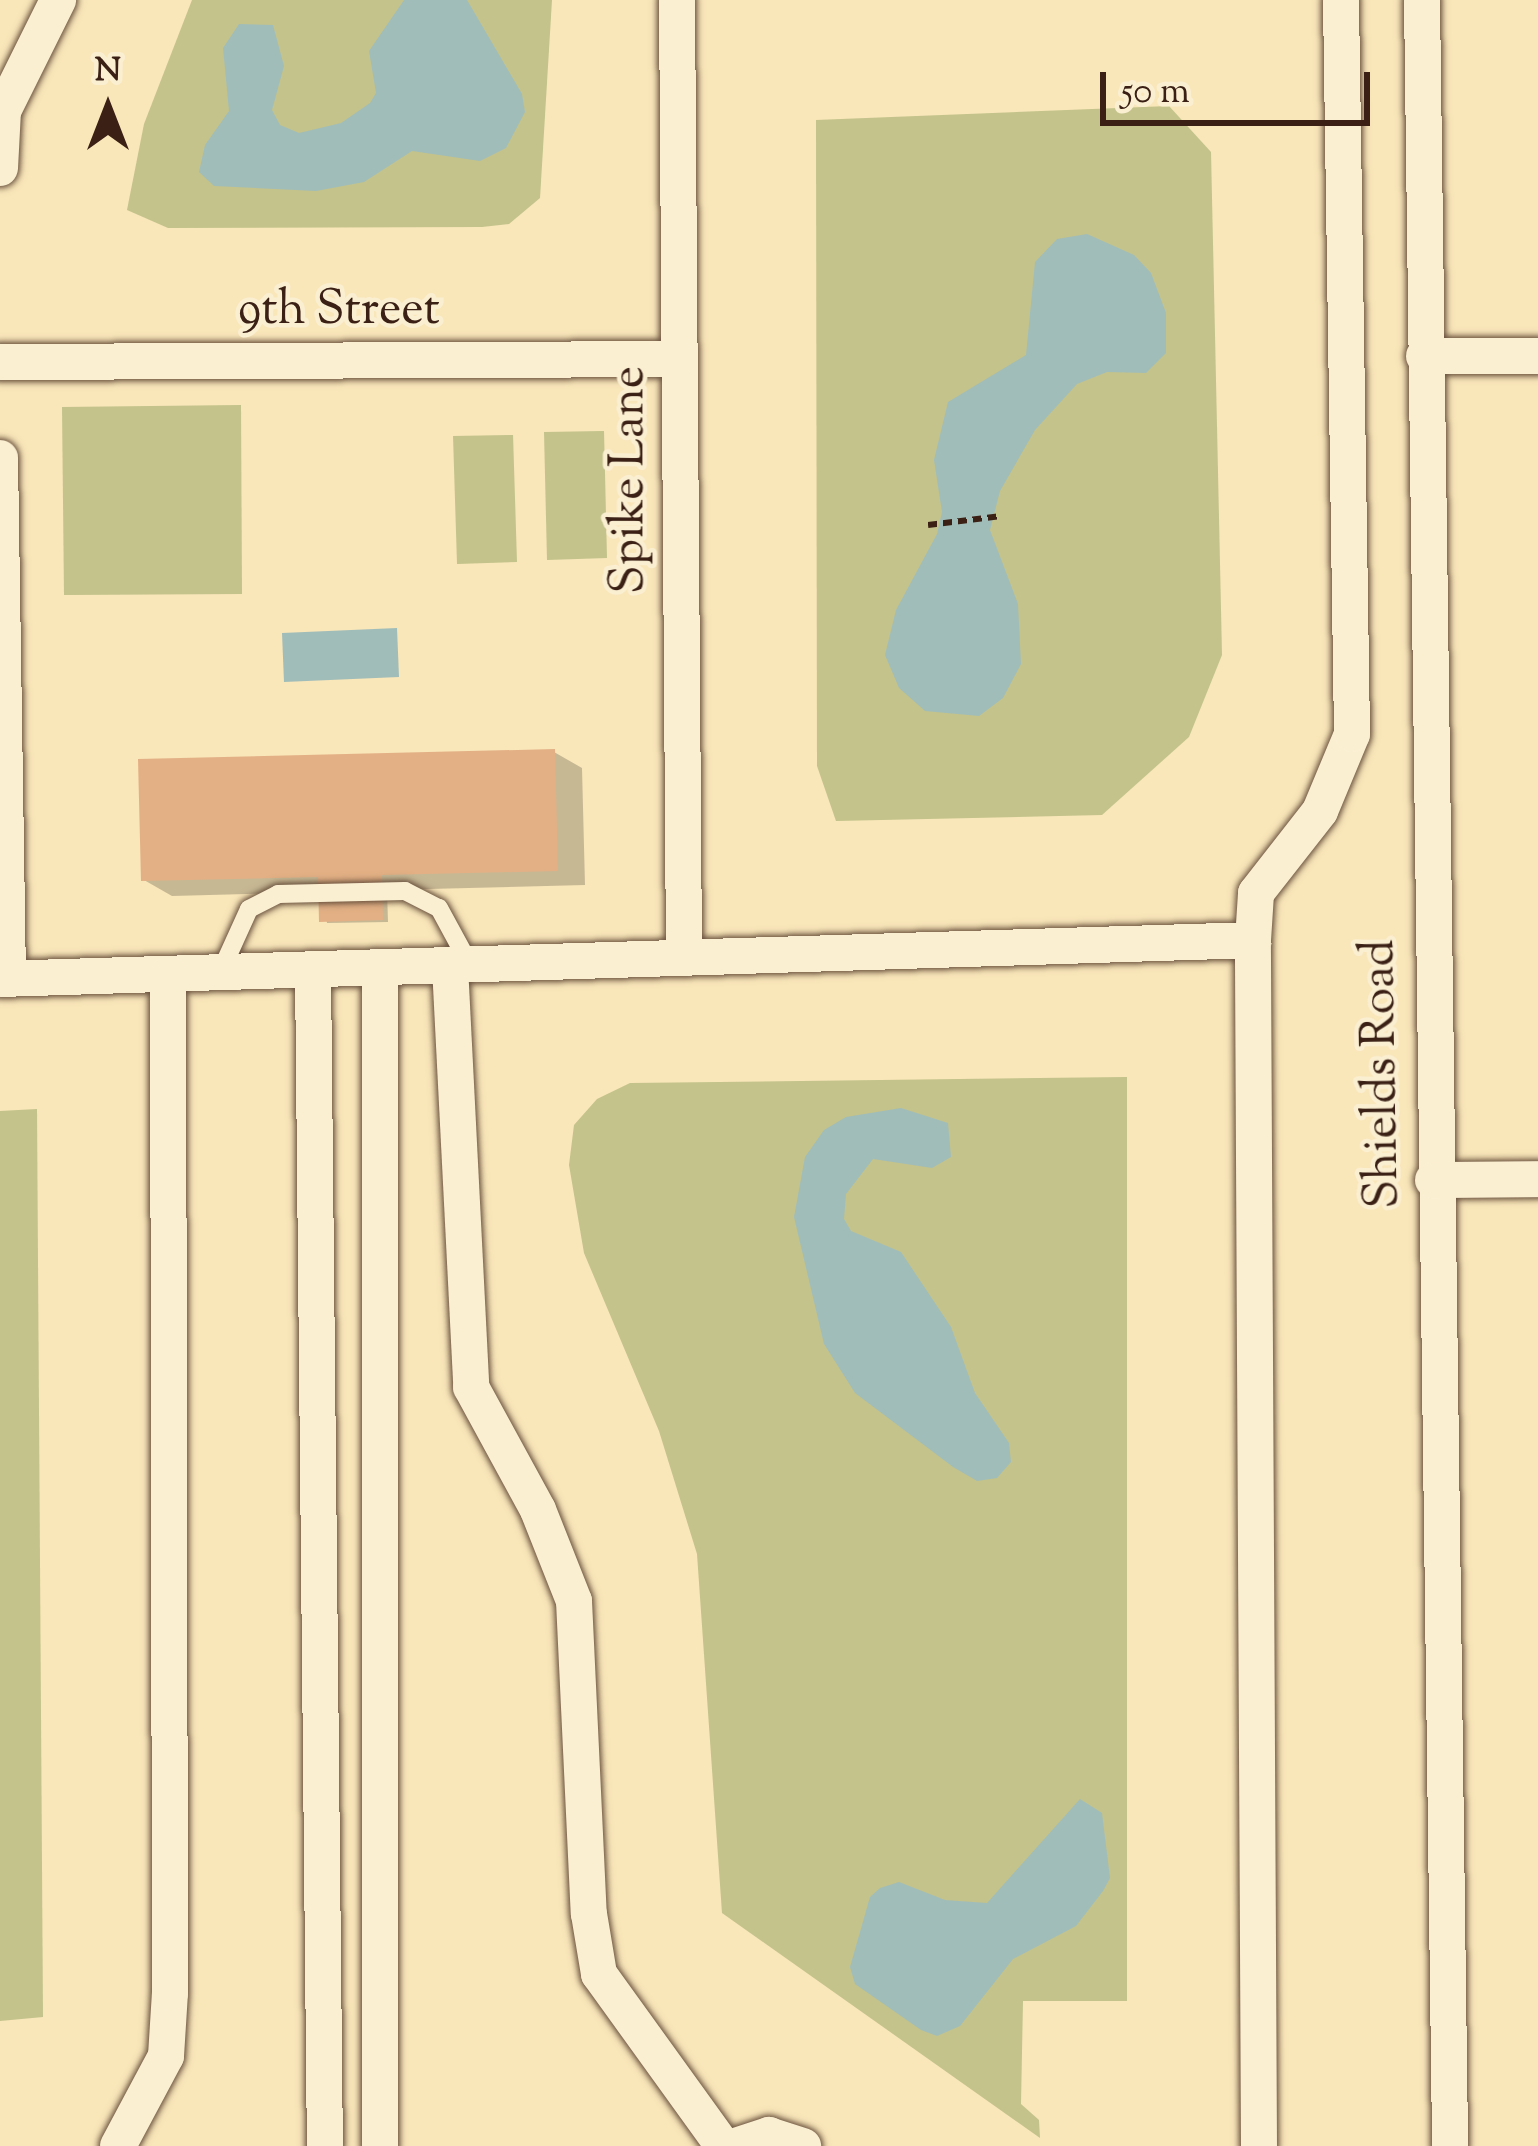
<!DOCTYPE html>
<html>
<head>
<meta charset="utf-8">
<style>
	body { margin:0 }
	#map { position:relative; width:1538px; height:2146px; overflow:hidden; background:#f9e6b9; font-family:"Sorts Mill Goudy",serif }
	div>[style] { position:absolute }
	.green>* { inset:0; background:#c3c38b }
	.water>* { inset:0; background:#a1bdb9 }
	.shadow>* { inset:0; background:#0003 }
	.building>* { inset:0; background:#e3b085 }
	.path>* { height:6px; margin-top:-3px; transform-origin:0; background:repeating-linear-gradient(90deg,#3a2015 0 9px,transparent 0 15px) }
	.roads { filter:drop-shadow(0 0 3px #6a523e) drop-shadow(0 0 3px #6a523e) }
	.lane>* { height:18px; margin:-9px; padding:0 9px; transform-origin:9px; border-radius:9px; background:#fbefd2 }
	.street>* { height:36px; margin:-18px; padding:0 18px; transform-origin:18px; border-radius:18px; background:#fbefd2 }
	span { translate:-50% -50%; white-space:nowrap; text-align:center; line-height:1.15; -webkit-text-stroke:9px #fbefd2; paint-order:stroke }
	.street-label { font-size:48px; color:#3a2015 }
	.north { position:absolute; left:48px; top:48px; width:120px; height:120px; -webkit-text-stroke:9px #fbefd2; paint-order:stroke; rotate:0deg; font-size:33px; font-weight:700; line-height:48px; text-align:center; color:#3a2015 }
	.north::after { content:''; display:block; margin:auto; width:42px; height:54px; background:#3a2015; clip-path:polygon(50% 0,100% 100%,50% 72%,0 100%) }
	.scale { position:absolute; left:1100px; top:72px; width:270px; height:54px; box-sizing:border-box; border:6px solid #3a2015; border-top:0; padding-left:15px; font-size:36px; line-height:42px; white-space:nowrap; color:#3a2015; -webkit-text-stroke:9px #fbefd2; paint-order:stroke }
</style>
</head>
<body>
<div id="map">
	<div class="green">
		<div style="clip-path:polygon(192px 0,552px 0,540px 198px,509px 224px,482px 227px,168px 228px,127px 210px,144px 124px)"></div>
		<div style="clip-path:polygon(1169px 106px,1211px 152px,1222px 655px,1189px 737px,1102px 815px,836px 821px,817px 766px,816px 120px)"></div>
		<div style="clip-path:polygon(241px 405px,242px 594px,64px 595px,62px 407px)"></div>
		<div style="clip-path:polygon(604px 431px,607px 558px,547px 560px,544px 432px)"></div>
		<div style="clip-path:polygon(513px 435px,517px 562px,457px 564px,453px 436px)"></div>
		<div style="clip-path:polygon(1127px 1077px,1127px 2001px,1023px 2001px,1021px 2104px,1039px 2120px,1040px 2138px,722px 1913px,697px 1554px,659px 1431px,584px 1253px,569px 1165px,574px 1125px,597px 1099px,630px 1083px)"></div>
		<div style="clip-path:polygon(37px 1109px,43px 2017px,0 2021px,0 1111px)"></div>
	</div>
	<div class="water">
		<div style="clip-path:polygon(404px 0,467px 0,522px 94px,525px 112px,506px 148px,480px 161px,412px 151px,364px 182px,316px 191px,214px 186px,199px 172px,205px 145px,229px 111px,223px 48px,239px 24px,273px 25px,284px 66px,272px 110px,280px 125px,299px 133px,341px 123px,370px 103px,376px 93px,369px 51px)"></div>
		<div style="clip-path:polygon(1087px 234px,1134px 255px,1151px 273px,1166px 313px,1166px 353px,1146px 373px,1107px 372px,1077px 384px,1035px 430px,1000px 491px,990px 530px,1018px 604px,1021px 664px,1003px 698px,979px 716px,925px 711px,899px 688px,885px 655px,896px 610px,937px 534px,942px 512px,934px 460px,948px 402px,1026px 355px,1035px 262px,1057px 239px)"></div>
		<div style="clip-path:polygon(397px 628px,399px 677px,284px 682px,282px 633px)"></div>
		<div style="clip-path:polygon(901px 1108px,948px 1123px,951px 1157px,932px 1168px,873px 1159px,846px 1194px,844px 1219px,851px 1231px,901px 1252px,951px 1327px,975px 1393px,1009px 1443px,1011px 1462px,997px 1478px,977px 1481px,953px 1467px,855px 1393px,824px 1344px,794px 1217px,805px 1157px,824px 1130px,846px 1117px)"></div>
		<div style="clip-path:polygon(1080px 1799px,1102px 1813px,1110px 1878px,1103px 1891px,1076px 1926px,1013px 1959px,960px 2026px,937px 2036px,921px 2030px,855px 1984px,850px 1967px,870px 1897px,880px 1888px,899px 1882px,945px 1900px,987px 1903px)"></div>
	</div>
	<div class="shadow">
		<div style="clip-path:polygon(554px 752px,582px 768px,585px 885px,387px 890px,388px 922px,327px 923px,321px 892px,172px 896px,144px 880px)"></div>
	</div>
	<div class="building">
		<div style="clip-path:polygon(555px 749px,558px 871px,382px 875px,383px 920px,319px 922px,318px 877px,141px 881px,138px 759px)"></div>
	</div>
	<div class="path">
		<div style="left:928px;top:525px;width:74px;rotate:-7deg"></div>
	</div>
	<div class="roads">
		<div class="lane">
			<div style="left:220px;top:973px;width:70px;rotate:-65.6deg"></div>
			<div style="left:249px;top:909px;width:33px;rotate:-27deg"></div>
			<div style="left:278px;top:894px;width:127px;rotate:-1.4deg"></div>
			<div style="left:405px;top:891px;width:38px;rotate:27deg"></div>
			<div style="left:439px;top:908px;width:65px;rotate:61.5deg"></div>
		</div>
		<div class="street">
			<div style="left:677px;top:0;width:958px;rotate:89.58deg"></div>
			<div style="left:1422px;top:0;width:2146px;rotate:89.25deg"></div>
			<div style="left:0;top:168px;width:57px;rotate:-87deg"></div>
			<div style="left:3px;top:111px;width:124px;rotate:-63.6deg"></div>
			<div style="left:1424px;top:356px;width:114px"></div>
			<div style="left:0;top:362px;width:678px;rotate:-0.25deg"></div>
			<div style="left:0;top:458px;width:521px;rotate:89.12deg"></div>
			<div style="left:450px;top:966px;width:422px;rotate:87.1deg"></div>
			<div style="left:471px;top:1387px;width:140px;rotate:61.4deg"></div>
			<div style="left:538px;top:1510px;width:98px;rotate:68.4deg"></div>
			<div style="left:574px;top:1601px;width:313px;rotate:87.3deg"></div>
			<div style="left:589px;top:1914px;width:61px;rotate:80.5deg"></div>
			<div style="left:599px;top:1974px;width:212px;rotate:54.2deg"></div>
			<div style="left:313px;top:970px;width:1176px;rotate:89.42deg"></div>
			<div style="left:0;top:979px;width:1254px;rotate:-1.78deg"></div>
			<div style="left:1433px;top:1180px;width:105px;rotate:-0.5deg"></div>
			<div style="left:118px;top:2146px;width:102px;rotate:-61.9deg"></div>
			<div style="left:166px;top:2056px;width:63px;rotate:-86.4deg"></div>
			<div style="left:170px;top:1993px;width:1019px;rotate:-90.11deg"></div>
			<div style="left:380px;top:2146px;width:1179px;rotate:-90deg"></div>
			<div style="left:735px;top:2146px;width:36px;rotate:-18deg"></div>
			<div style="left:769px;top:2135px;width:36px;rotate:18deg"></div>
			<div style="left:1259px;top:2146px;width:1206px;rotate:-90.29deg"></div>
			<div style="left:1253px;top:940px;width:47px;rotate:-86.3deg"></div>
			<div style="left:1256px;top:893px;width:104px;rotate:-52deg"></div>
			<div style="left:1320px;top:811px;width:83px;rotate:-67.4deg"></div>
			<div style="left:1352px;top:734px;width:734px;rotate:-90.86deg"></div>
		</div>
	</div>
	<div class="street-label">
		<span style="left:339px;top:312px">9th Street</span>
		<span style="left:631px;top:480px;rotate:-90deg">Spike Lane</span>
		<span style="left:1383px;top:1074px;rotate:-91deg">Shields Road</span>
	</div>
	<div class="north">N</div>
	<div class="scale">50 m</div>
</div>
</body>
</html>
